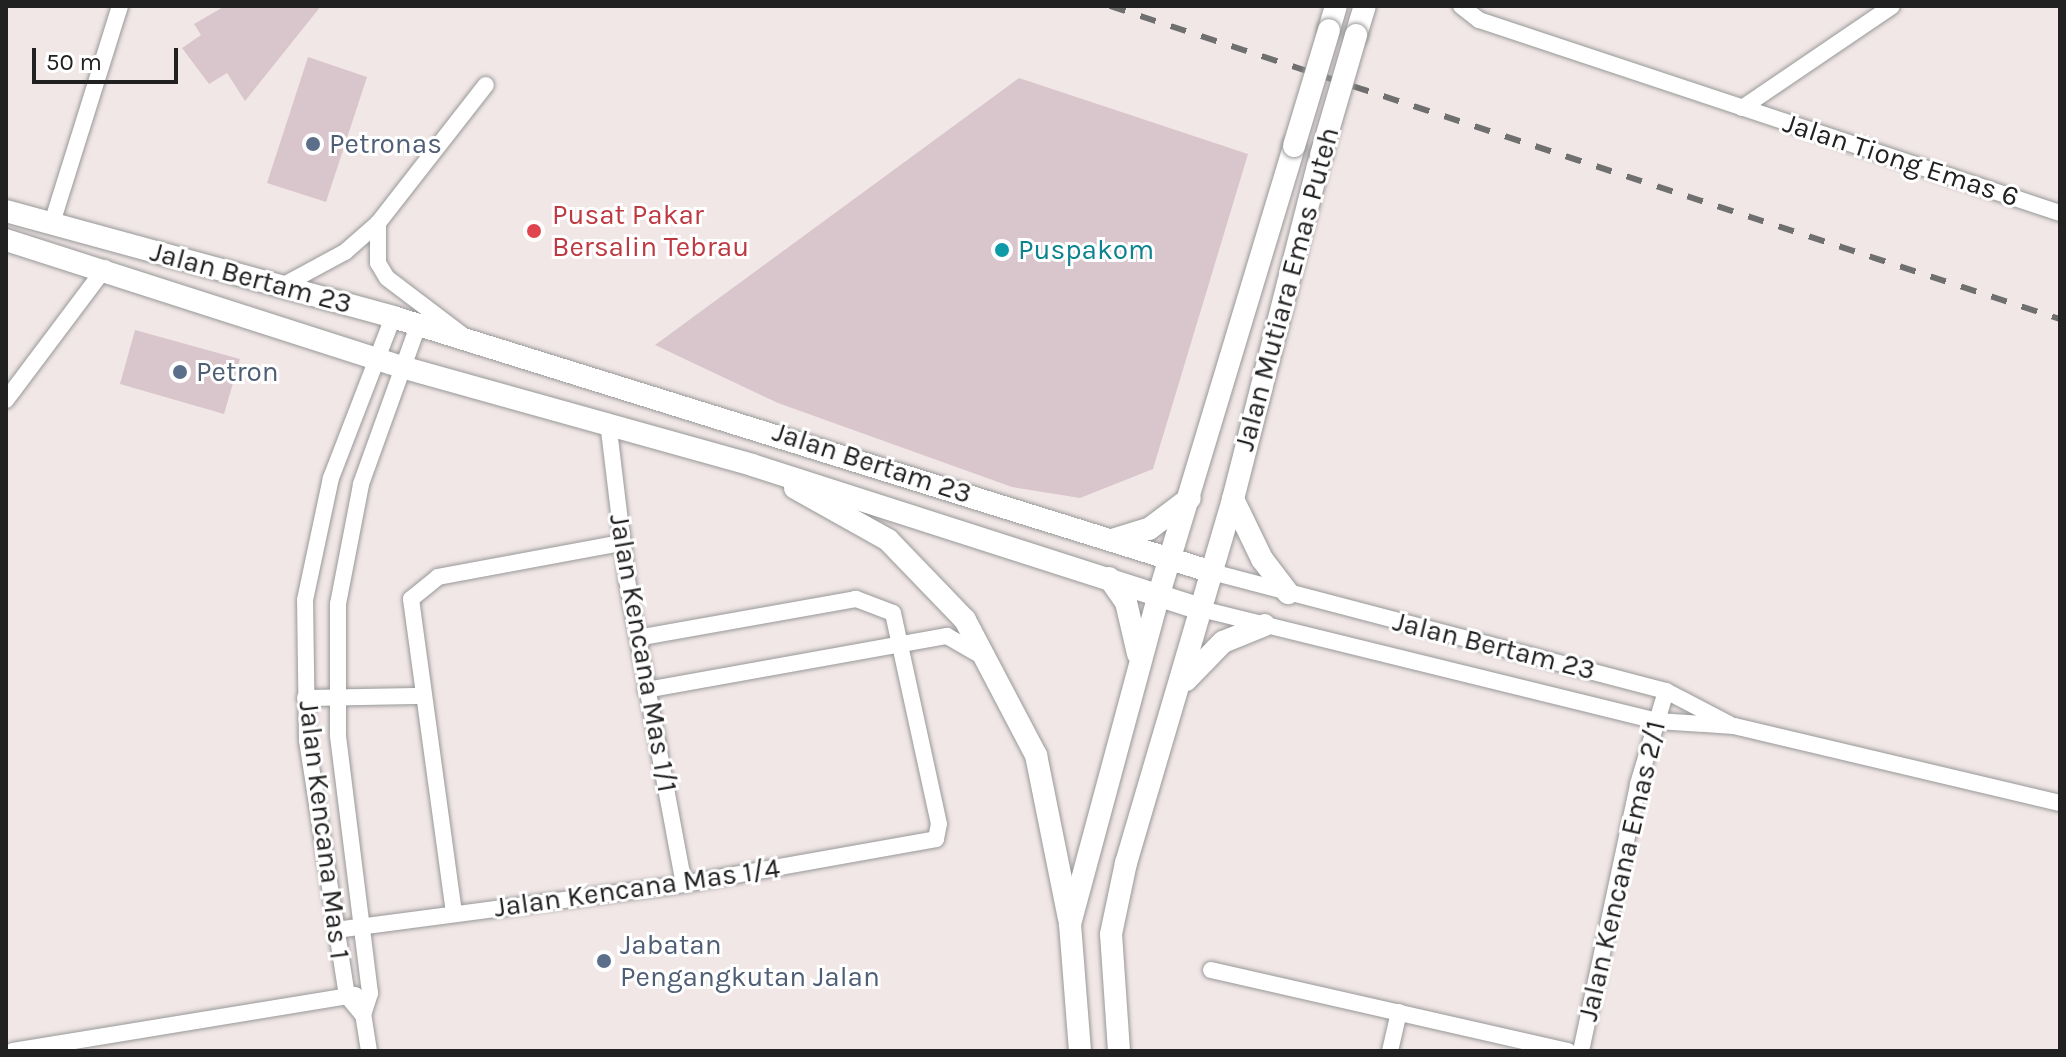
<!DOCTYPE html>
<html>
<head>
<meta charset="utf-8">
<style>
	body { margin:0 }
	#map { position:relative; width:2066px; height:1057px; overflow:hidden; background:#f2e7e7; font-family:Karla,sans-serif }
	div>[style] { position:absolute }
	.building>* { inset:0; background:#d9c6cc }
	.roads { filter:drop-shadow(0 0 2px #989898) drop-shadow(0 0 2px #989898) }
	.minor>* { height:16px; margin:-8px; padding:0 8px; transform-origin:8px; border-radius:8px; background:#fff }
	.tertiary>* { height:22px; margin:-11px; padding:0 11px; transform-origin:11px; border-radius:11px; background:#fff }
	.rail>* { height:6px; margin-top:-3px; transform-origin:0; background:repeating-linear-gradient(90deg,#6f6f6f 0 16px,transparent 0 32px) }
	.bridges { filter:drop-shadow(0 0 2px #989898) drop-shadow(0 0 2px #989898) }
	.tertiary-bridge>* { height:22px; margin:-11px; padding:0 11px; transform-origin:11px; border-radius:11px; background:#fff }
	.dots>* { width:22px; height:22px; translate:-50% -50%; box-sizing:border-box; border:4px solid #fff; border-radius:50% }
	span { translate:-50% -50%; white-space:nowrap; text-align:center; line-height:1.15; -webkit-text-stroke:6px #fff; paint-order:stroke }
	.service-label { font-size:28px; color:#4e5e75 }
	.left { translate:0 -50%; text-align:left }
	.street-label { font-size:28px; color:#212121 }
	.health-label { font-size:28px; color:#be3a42 }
	.culture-label { font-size:28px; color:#0d838f }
	.frame { position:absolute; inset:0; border:8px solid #212121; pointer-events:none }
	.scale { position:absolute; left:32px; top:48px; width:146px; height:36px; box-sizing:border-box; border:4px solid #212121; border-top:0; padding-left:10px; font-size:24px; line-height:28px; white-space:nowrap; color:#212121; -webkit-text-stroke:6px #fff; paint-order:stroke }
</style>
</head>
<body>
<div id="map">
	<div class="building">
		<div style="clip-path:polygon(225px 6px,321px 6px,245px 101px,227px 73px,209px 84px,182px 48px,201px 35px,194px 24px)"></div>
		<div style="clip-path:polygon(308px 57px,367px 77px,326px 202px,267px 183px)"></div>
		<div style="clip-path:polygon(1019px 78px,1248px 154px,1153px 469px,1080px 498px,1012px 487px,778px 403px,655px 345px)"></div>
		<div style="clip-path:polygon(135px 330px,240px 359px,224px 414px,120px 384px)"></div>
	</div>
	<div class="roads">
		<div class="minor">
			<div style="left:1461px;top:6px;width:23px;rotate:38deg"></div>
			<div style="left:1479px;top:20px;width:612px;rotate:18.38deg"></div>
			<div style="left:1742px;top:108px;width:181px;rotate:-34.2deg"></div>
			<div style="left:52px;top:223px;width:227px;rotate:-72.6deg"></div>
			<div style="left:378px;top:223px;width:40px;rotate:90deg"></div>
			<div style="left:378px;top:263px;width:17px;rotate:59deg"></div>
			<div style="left:387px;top:278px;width:93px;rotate:37.1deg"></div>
			<div style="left:282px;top:286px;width:72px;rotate:-28.4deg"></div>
			<div style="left:345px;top:252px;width:44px;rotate:-41.3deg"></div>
			<div style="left:378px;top:223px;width:175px;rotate:-52deg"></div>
			<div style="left:6px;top:400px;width:165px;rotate:-53.1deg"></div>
			<div style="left:608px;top:422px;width:159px;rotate:83.1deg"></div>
			<div style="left:627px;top:580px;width:309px;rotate:79.4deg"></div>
			<div style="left:1212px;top:572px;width:469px;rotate:14.7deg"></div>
			<div style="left:1666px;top:691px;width:71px;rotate:27.6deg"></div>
			<div style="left:1201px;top:609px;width:470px;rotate:13.8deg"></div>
			<div style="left:1657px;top:721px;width:77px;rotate:3.7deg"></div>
			<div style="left:1734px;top:726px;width:335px;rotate:13.3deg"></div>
			<div style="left:646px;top:690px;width:306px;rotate:-10.2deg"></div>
			<div style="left:947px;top:636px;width:36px;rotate:30deg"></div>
			<div style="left:305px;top:698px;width:115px;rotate:-1deg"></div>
			<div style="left:454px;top:913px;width:317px;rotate:-97.8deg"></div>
			<div style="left:411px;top:599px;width:35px;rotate:-39deg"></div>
			<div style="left:438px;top:577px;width:187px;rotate:-10.5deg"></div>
			<div style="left:336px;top:930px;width:351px;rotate:-7.5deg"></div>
			<div style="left:684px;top:884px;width:256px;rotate:-10.1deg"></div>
			<div style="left:936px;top:839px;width:15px;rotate:-79deg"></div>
			<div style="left:939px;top:824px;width:216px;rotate:-102.3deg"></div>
			<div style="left:893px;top:613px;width:40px;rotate:-159deg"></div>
			<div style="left:856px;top:599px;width:221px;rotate:169.9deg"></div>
			<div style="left:1211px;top:970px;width:366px;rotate:12.8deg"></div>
			<div style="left:363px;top:1015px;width:25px;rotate:-130deg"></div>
			<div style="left:347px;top:996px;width:259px;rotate:-98.9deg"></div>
			<div style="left:307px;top:740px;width:140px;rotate:-90.8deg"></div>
			<div style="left:305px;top:600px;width:125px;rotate:-78deg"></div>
			<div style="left:331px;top:478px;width:173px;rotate:-68.9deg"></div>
			<div style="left:13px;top:1051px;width:347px;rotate:-9.3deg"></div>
			<div style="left:369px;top:1051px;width:36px;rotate:-99deg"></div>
			<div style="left:363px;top:1015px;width:23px;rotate:-72deg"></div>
			<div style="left:370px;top:993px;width:260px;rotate:-97.1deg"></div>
			<div style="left:338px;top:735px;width:131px;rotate:-90deg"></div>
			<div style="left:338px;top:604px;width:122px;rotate:-79.1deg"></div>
			<div style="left:361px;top:484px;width:168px;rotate:-70.2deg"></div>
			<div style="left:1390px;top:1051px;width:40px;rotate:-77deg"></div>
			<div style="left:1581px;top:1051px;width:273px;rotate:-77.9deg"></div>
			<div style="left:1638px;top:784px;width:97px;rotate:-73.2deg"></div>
		</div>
		<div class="tertiary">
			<div style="left:1329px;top:30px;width:25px;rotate:-74deg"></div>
			<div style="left:1356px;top:35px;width:30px;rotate:-73deg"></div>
			<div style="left:6px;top:211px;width:401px;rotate:15.3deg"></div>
			<div style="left:393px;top:317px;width:858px;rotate:17.29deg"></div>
			<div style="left:6px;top:240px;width:416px;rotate:17.8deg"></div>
			<div style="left:402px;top:367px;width:363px;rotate:15.6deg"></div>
			<div style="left:752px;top:465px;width:472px;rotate:17.8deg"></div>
			<div style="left:795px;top:488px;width:107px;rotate:29.2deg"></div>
			<div style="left:888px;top:540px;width:111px;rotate:46.1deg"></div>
			<div style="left:965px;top:620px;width:153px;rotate:62.3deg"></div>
			<div style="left:1036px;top:755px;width:167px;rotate:78.6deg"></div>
			<div style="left:1233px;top:499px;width:67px;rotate:64.2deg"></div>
			<div style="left:1262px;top:559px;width:43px;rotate:52.6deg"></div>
			<div style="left:1112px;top:540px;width:39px;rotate:-17deg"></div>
			<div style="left:1149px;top:529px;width:51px;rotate:-37.1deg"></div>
			<div style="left:1109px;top:578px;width:29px;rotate:55deg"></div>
			<div style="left:1126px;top:602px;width:53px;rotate:77deg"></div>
			<div style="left:1186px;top:680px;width:53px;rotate:-45.8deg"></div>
			<div style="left:1223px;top:642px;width:45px;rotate:-22deg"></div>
			<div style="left:1080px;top:1051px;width:127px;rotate:-94.5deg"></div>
			<div style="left:1070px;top:924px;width:342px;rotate:-74.9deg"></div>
			<div style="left:1159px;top:594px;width:468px;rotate:-73.2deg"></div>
			<div style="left:1119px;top:1051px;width:117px;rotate:-93.9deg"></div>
			<div style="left:1111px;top:934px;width:73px;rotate:-78.1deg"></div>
			<div style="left:1126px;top:863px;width:379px;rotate:-73.6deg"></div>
			<div style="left:1233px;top:499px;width:355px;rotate:-75.7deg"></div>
		</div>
	</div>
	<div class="rail">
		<div style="left:1110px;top:6px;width:1000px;rotate:18.24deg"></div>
	</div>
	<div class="bridges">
		<div class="tertiary-bridge">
			<div style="left:1294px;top:146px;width:121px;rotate:-73.2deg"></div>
			<div style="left:1321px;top:155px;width:125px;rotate:-73.7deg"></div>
		</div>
	</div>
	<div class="dots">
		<div style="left:313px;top:144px;background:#5c6f8a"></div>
		<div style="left:534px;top:231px;background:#e0444e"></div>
		<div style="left:1002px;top:250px;background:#0f9aa8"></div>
		<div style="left:180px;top:372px;background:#5c6f8a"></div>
		<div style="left:604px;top:961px;background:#5c6f8a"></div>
	</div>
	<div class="service-label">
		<span class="left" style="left:329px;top:144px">Petronas</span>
		<span class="left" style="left:196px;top:372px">Petron</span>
		<span class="left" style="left:620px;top:961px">Jabatan<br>Pengangkutan Jalan</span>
	</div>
	<div class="street-label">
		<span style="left:1901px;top:160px;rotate:18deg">Jalan Tiong Emas 6</span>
		<span style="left:251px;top:278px;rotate:15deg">Jalan Bertam 23</span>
		<span style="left:1287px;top:289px;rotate:-75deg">Jalan Mutiara Emas Puteh</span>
		<span style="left:872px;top:463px;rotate:18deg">Jalan Bertam 23</span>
		<span style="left:1494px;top:646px;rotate:14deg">Jalan Bertam 23</span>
		<span style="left:643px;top:653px;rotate:80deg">Jalan Kencana Mas 1/1</span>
		<span style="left:324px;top:830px;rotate:83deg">Jalan Kencana Mas 1</span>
		<span style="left:1622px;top:871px;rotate:-77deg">Jalan Kencana Emas 2/1</span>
		<span style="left:637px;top:888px;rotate:-8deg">Jalan Kencana Mas 1/4</span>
	</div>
	<div class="health-label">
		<span class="left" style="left:552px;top:231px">Pusat Pakar<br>Bersalin Tebrau</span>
	</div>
	<div class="culture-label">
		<span class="left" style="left:1018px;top:250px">Puspakom</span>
	</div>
	<div class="frame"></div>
	<div class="scale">50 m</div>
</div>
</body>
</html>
